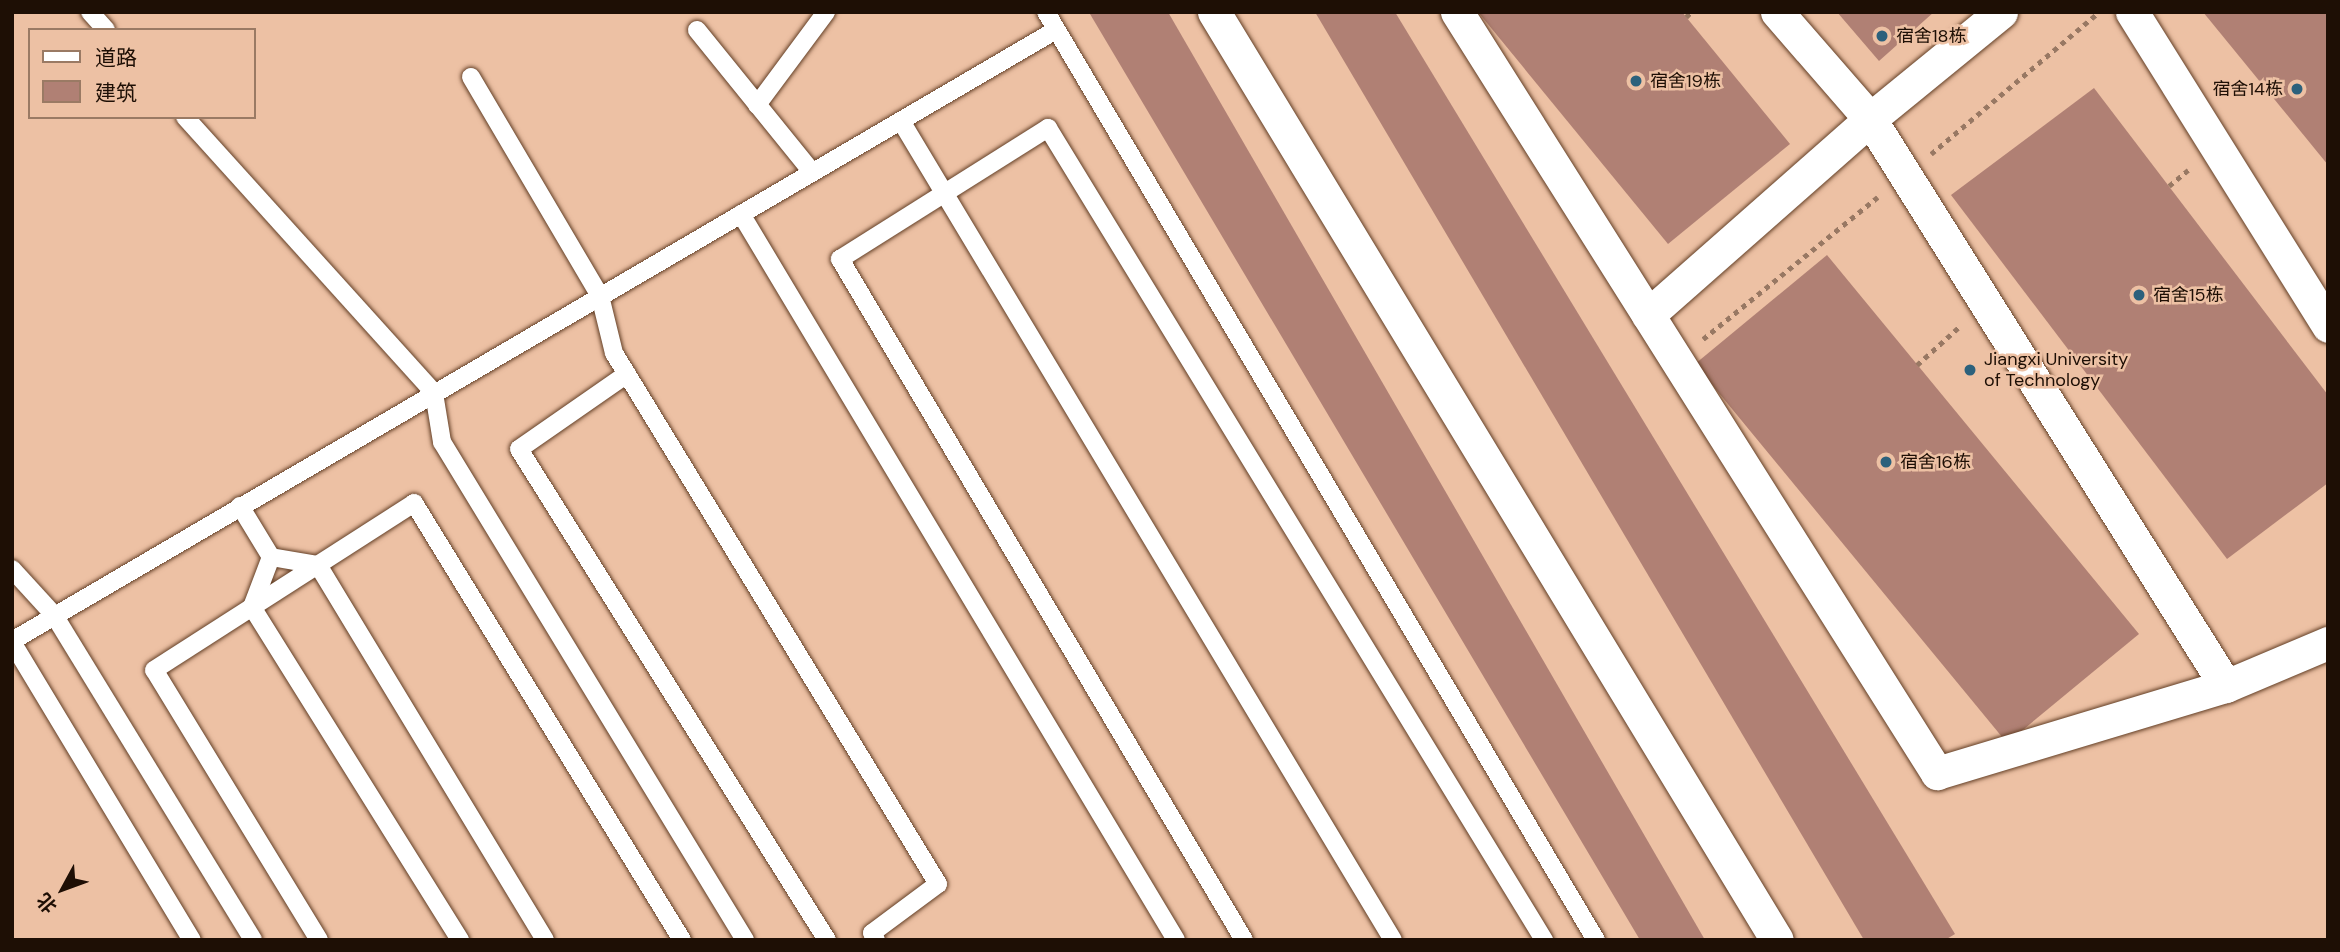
<!DOCTYPE html>
<html>
<head>
<meta charset="utf-8">
<style>
	body { margin:0 }
	#map { position:relative; width:2340px; height:952px; overflow:hidden; background:#edc1a4; font-family:"DM Sans","Noto Sans SC",sans-serif }
	div>[style] { position:absolute }
	.building>* { inset:0; background:#b08074 }
	.path>* { height:4.5px; margin-top:-2.25px; transform-origin:0; background:repeating-linear-gradient(90deg,#987863 0 5px,transparent 0 10px) }
	.roads { filter:drop-shadow(0 0 2px #633f26) drop-shadow(0 0 2px #633f26) }
	.lane>* { height:18px; margin:-9px; padding:0 9px; transform-origin:9px; border-radius:9px; background:#fff }
	.street>* { height:33px; margin:-16.5px; padding:0 16.5px; transform-origin:16.5px; border-radius:16.5px; background:#fff }
	.dots>* { width:19px; height:19px; translate:-50% -50%; box-sizing:border-box; border:4px solid #edc1a4; border-radius:50% }
	span { translate:-50% -50%; white-space:nowrap; text-align:center; line-height:1.15; -webkit-text-stroke:5px #edc1a4; paint-order:stroke }
	.poi-label { font-size:18px; color:#1e0f05 }
	.left { translate:0 -50%; text-align:left }
	.right { translate:-100% -50%; text-align:right }
	.frame { position:absolute; inset:0; border:14px solid #1e0f05; pointer-events:none }
	.legend { position:absolute; left:28px; top:28px; width:228px; height:91px; box-sizing:border-box; background:#edc1a4; border:2px solid #9a7a64; margin:0; padding:9px 12px; list-style:none; font-size:21px; color:#1e0f05 }
	.legend li { display:flex; align-items:center; gap:14px; height:35px }
	.legend b { width:35px; border:2px solid #9a7a64 }
	.north { position:absolute; left:28px; top:854px; width:70px; height:70px; -webkit-text-stroke:5px #edc1a4; paint-order:stroke; rotate:229deg; font-size:19px; font-weight:700; line-height:28px; text-align:center; color:#1e0f05 }
	.north::after { content:''; display:block; margin:auto; width:24px; height:32px; background:#1e0f05; clip-path:polygon(50% 0,100% 100%,50% 72%,0 100%) }
</style>
</head>
<body>
<div id="map">
	<div class="building">
		<div style="clip-path:polygon(1168px 12px,1705px 940px,1640px 940px,1090px 14px)"></div>
		<div style="clip-path:polygon(1315px 12px,1395px 12px,1955px 934px,1945px 940px,1864px 940px)"></div>
		<div style="clip-path:polygon(1478px 12px,1682px 12px,1790px 144px,1668px 244px)"></div>
		<div style="clip-path:polygon(1837px 12px,1934px 12px,1879px 61px)"></div>
		<div style="clip-path:polygon(2203px 12px,2328px 12px,2328px 165px)"></div>
		<div style="clip-path:polygon(2094px 88px,2328px 395px,2328px 483px,2227px 559px,1951px 195px)"></div>
		<div style="clip-path:polygon(1827px 255px,2139px 634px,2007px 743px,1695px 364px)"></div>
	</div>
	<div class="path">
		<div style="left:1686px;top:17px;width:7px;rotate:-45deg"></div>
		<div style="left:1931px;top:154px;width:219px;rotate:-40.2deg"></div>
		<div style="left:2169px;top:186px;width:25px;rotate:-40deg"></div>
		<div style="left:1703px;top:339px;width:225px;rotate:-39.1deg"></div>
		<div style="left:1917px;top:365px;width:57px;rotate:-42.1deg"></div>
	</div>
	<div class="roads">
		<div class="lane">
			<div style="left:90px;top:12px;width:24px;rotate:48deg"></div>
			<div style="left:1046px;top:12px;width:1079px;rotate:59.35deg"></div>
			<div style="left:697px;top:30px;width:183px;rotate:51deg"></div>
			<div style="left:471px;top:77px;width:254px;rotate:59.5deg"></div>
			<div style="left:600px;top:296px;width:59px;rotate:76.2deg"></div>
			<div style="left:614px;top:353px;width:622px;rotate:58.61deg"></div>
			<div style="left:938px;top:884px;width:82px;rotate:143.4deg"></div>
			<div style="left:872px;top:933px;width:8px;rotate:60deg"></div>
			<div style="left:757px;top:105px;width:116px;rotate:-53.4deg"></div>
			<div style="left:185px;top:117px;width:372px;rotate:47.9deg"></div>
			<div style="left:434px;top:393px;width:50px;rotate:80.7deg"></div>
			<div style="left:442px;top:442px;width:583px;rotate:58.68deg"></div>
			<div style="left:901px;top:121px;width:955px;rotate:59.01deg"></div>
			<div style="left:741px;top:214px;width:846px;rotate:59.07deg"></div>
			<div style="left:627px;top:374px;width:131px;rotate:145.2deg"></div>
			<div style="left:519px;top:449px;width:580px;rotate:57.9deg"></div>
			<div style="left:240px;top:506px;width:60px;rotate:58.7deg"></div>
			<div style="left:271px;top:557px;width:53px;rotate:110.8deg"></div>
			<div style="left:252px;top:607px;width:393px;rotate:58deg"></div>
			<div style="left:271px;top:557px;width:48px;rotate:9.7deg"></div>
			<div style="left:318px;top:565px;width:438px;rotate:58.8deg"></div>
			<div style="left:12px;top:569px;width:62px;rotate:47.6deg"></div>
			<div style="left:54px;top:615px;width:381px;rotate:58.5deg"></div>
			<div style="left:12px;top:641px;width:1210px;rotate:-30.34deg"></div>
			<div style="left:12px;top:642px;width:348px;rotate:58.9deg"></div>
			<div style="left:319px;top:940px;width:316px;rotate:-121.4deg"></div>
			<div style="left:154px;top:670px;width:309px;rotate:-32.7deg"></div>
			<div style="left:414px;top:503px;width:513px;rotate:58.48deg"></div>
			<div style="left:1244px;top:940px;width:792px;rotate:-120.68deg"></div>
			<div style="left:840px;top:259px;width:246px;rotate:-32.2deg"></div>
			<div style="left:1048px;top:128px;width:952px;rotate:58.58deg"></div>
		</div>
		<div class="street">
			<div style="left:1214px;top:12px;width:1085px;rotate:58.76deg"></div>
			<div style="left:1457px;top:12px;width:900px;rotate:57.76deg"></div>
			<div style="left:1937px;top:773px;width:302px;rotate:-16.8deg"></div>
			<div style="left:2226px;top:686px;width:111px;rotate:-22.9deg"></div>
			<div style="left:1777px;top:12px;width:142px;rotate:49deg"></div>
			<div style="left:1870px;top:119px;width:669px;rotate:57.88deg"></div>
			<div style="left:2132px;top:12px;width:370px;rotate:58deg"></div>
			<div style="left:1648px;top:315px;width:296px;rotate:-41.4deg"></div>
			<div style="left:1870px;top:119px;width:169px;rotate:-39.2deg"></div>
		</div>
	</div>
	<div class="dots">
		<div style="left:1882px;top:36px;background:#2c617c"></div>
		<div style="left:1636px;top:81px;background:#2c617c"></div>
		<div style="left:2297px;top:89px;background:#2c617c"></div>
		<div style="left:2139px;top:295px;background:#2c617c"></div>
		<div style="left:1970px;top:370px;background:#2c617c"></div>
		<div style="left:1886px;top:462px;background:#2c617c"></div>
	</div>
	<div class="poi-label">
		<span class="left" style="left:1896px;top:36px">宿舍18栋</span>
		<span class="left" style="left:1650px;top:81px">宿舍19栋</span>
		<span class="right" style="left:2283px;top:89px">宿舍14栋</span>
		<span class="left" style="left:2153px;top:295px">宿舍15栋</span>
		<span class="left" style="left:1984px;top:370px">Jiangxi University<br>of Technology</span>
		<span class="left" style="left:1900px;top:462px">宿舍16栋</span>
	</div>
	<div class="frame"></div>
	<ul class="legend">
	<li><b style="height:9px;background:#fff"></b>道路</li>
	<li><b style="height:19px;background:#b08074"></b>建筑</li>
	</ul>
	<div class="north">北</div>
</div>
</body>
</html>
